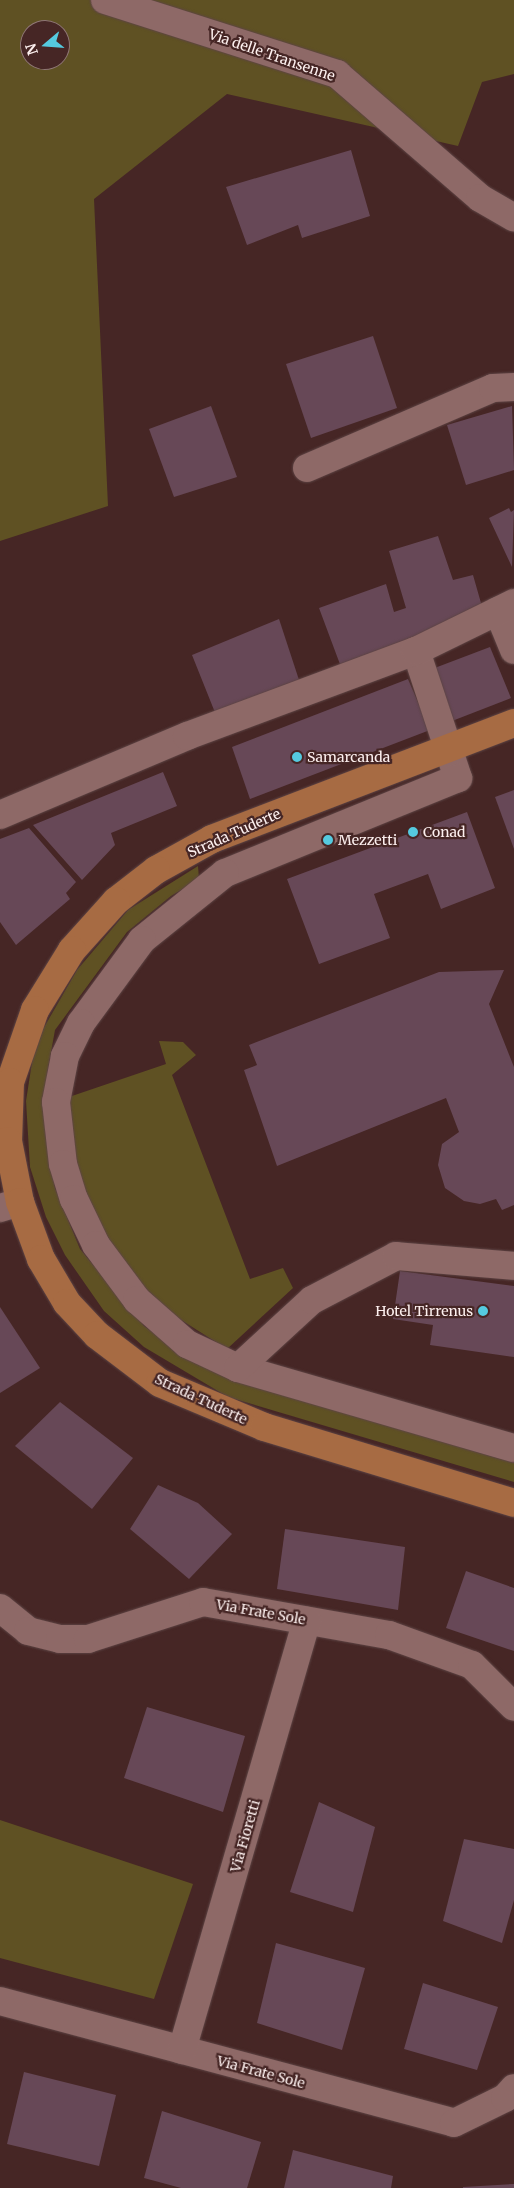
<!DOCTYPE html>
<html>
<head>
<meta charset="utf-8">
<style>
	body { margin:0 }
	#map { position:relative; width:514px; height:2188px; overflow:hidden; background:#462625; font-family:Merriweather,serif }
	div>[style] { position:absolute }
	.green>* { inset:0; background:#5f5123 }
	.building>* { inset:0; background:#674857 }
	.roads { filter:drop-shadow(0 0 1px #5d4444) drop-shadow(0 0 1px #5d4444) }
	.minor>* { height:28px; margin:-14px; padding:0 14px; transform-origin:14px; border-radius:14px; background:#8e6967 }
	.major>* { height:28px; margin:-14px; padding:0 14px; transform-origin:14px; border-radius:14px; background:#a76b43 }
	.dots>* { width:14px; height:14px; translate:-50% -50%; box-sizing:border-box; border:2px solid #462625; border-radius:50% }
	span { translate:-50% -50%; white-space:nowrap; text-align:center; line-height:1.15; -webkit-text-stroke:4.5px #462625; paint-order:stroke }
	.street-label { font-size:14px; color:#fdf0ef }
	.poi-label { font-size:14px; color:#fdf0ef }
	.left { translate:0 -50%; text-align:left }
	.right { translate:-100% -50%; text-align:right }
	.north { position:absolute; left:20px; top:20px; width:50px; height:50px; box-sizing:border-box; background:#462625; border:1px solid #8f7776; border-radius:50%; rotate:252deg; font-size:14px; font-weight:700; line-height:20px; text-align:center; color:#fdf0ef }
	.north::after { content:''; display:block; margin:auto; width:18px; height:22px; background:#55cadf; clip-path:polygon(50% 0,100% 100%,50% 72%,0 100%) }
</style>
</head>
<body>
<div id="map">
	<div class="green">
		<div style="clip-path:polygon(evenodd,0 0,514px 0,514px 74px,482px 82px,458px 146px,227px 94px,94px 199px,108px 506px,0 541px,0 0,30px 30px,60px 30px,60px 60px,30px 60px,30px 30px)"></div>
		<div style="clip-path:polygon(198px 866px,199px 879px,171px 896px,127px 932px,55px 1030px,47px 1074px,45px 1133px,55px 1188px,80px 1249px,144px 1326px,189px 1358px,235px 1381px,514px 1463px,514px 1482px,228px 1397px,144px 1347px,104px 1311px,65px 1255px,46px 1217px,30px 1167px,26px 1101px,35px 1043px,77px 970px,128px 910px)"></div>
		<div style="clip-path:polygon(159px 1041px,183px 1042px,196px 1055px,172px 1075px,250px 1279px,283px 1268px,293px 1288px,227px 1349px,178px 1318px,135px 1279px,102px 1237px,79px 1188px,69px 1097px,166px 1064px)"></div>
		<div style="clip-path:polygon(0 1820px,193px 1884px,154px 1999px,0 1958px)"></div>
	</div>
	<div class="building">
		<div style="clip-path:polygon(351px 150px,370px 216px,302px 238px,298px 225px,247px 245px,226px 187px)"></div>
		<div style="clip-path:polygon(373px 336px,397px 408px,311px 438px,286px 364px)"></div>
		<div style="clip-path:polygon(211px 406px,237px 477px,174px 497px,149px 429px)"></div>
		<div style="clip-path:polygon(512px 406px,514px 470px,466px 485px,447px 425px)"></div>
		<div style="clip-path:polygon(509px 508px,511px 512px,514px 510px,512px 567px,489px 518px)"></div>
		<div style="clip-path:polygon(438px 536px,453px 580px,473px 575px,483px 610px,341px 667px,319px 608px,386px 584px,394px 612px,406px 608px,389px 551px)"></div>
		<div style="clip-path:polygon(279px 619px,301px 686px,216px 715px,192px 655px)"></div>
		<div style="clip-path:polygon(490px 647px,511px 698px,452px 721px,432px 669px)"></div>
		<div style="clip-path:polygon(408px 679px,430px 730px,250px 799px,232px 747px)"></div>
		<div style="clip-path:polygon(163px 772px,177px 806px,111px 833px,115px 845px,82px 880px,33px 825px)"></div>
		<div style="clip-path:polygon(514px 790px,514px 849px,495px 797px)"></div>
		<div style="clip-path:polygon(467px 812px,495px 888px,441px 909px,428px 874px,374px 894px,390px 938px,319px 964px,287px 879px)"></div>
		<div style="clip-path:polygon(29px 828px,76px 882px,66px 893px,70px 899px,16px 945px,0 922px,0 839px)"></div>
		<div style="clip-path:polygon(504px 970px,489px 1004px,514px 1067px,514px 1205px,502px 1210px,496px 1199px,480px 1204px,464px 1201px,445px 1188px,438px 1165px,442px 1144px,459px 1132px,446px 1098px,277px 1166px,244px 1070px,257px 1065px,249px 1045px,439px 972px)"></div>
		<div style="clip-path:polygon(400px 1271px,514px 1286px,514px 1357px,430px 1345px,433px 1325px,393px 1319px)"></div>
		<div style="clip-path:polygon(0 1307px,40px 1368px,0 1393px)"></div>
		<div style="clip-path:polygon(60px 1402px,133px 1458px,92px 1509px,15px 1446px)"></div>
		<div style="clip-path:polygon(158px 1485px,198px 1503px,232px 1534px,189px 1579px,130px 1529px)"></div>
		<div style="clip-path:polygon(285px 1529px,405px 1547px,398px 1610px,277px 1589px)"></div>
		<div style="clip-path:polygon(466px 1571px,514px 1588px,514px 1651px,446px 1628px)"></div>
		<div style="clip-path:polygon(147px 1707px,245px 1736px,223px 1812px,124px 1778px)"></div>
		<div style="clip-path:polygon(319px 1802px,375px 1827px,353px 1912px,290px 1892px)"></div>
		<div style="clip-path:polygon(464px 1839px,514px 1849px,514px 1900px,502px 1943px,443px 1921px)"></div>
		<div style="clip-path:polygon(276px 1943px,365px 1968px,342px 2050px,257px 2023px)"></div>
		<div style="clip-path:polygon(423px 1983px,498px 2007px,477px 2070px,404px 2049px)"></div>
		<div style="clip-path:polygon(24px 2072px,116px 2095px,99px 2166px,7px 2144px)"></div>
		<div style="clip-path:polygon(162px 2111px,261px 2142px,247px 2188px,181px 2188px,144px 2178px)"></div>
		<div style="clip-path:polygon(293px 2150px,393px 2176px,391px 2188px,284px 2188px)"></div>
		<div style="clip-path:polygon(514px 2184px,514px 2188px,463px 2188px,463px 2187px)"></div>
	</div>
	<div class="roads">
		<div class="minor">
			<div style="left:105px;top:0;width:244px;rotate:17.7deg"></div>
			<div style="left:337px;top:74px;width:189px;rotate:40.9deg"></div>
			<div style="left:480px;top:198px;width:39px;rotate:30deg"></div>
			<div style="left:307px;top:468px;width:202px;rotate:-23.3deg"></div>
			<div style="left:493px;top:388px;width:21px;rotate:-3deg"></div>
			<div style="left:498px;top:611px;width:42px;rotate:67.7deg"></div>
			<div style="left:416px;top:651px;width:134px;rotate:71.7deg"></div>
			<div style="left:458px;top:778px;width:252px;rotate:157.8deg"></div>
			<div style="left:225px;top:873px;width:107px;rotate:141.1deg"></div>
			<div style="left:142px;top:940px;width:103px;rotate:126.3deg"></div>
			<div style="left:81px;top:1023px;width:37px;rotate:116deg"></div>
			<div style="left:65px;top:1056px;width:47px;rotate:101.1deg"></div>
			<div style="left:56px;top:1102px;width:62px;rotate:83.6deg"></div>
			<div style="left:63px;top:1164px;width:37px;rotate:73deg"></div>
			<div style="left:74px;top:1199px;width:51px;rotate:64.4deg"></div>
			<div style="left:96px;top:1245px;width:69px;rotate:53.3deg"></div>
			<div style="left:137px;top:1300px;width:67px;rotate:41.3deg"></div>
			<div style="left:187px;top:1344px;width:56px;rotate:25.2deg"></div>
			<div style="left:238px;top:1368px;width:287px;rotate:16.2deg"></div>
			<div style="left:0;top:815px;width:203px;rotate:-22.9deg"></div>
			<div style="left:187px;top:736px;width:244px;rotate:-20.4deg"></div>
			<div style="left:416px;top:651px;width:109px;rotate:-26.1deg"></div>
			<div style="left:0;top:1208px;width:21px;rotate:-17deg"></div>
			<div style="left:238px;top:1368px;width:100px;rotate:-42.6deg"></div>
			<div style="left:312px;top:1300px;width:95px;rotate:-27.6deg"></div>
			<div style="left:396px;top:1256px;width:118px;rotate:4.8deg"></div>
			<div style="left:0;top:1608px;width:36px;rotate:39deg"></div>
			<div style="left:28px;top:1631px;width:33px;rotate:14deg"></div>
			<div style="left:60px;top:1639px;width:28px"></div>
			<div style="left:88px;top:1639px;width:121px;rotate:-17.8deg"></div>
			<div style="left:203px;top:1602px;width:189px;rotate:10.1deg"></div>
			<div style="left:389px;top:1635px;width:88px;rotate:19.9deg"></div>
			<div style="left:472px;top:1665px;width:59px;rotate:45deg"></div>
			<div style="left:0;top:2001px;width:470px;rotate:15deg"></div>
			<div style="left:454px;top:2123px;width:57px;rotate:-26.1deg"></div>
			<div style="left:505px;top:2098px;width:13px;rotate:-48deg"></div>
			<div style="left:182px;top:2050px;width:447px;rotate:-73.8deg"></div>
		</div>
		<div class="major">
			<div style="left:514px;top:723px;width:324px;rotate:159deg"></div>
			<div style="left:212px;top:839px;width:64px;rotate:151deg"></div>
			<div style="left:156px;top:870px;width:51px;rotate:142.2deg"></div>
			<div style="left:116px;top:901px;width:66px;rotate:131.9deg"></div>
			<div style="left:72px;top:950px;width:70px;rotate:121.7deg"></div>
			<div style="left:35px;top:1010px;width:76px;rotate:109.1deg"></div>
			<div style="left:10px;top:1082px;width:59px;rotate:91.9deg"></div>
			<div style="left:8px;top:1141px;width:62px;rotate:78.9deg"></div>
			<div style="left:20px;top:1202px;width:61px;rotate:69.8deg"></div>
			<div style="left:41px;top:1259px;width:51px;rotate:59.4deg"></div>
			<div style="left:67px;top:1303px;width:44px;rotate:46.8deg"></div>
			<div style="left:97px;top:1335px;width:79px;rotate:37.3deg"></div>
			<div style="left:160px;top:1383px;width:113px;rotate:22.9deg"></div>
			<div style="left:264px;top:1427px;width:261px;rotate:16.9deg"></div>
		</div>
	</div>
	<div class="dots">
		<div style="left:297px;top:757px;background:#55cadf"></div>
		<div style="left:413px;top:832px;background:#55cadf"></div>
		<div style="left:328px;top:840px;background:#55cadf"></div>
		<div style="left:483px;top:1311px;background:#55cadf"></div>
	</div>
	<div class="street-label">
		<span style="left:272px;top:55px;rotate:19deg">Via delle Transenne</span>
		<span style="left:234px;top:833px;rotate:-24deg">Strada Tuderte</span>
		<span style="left:201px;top:1399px;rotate:25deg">Strada Tuderte</span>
		<span style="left:261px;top:1612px;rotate:10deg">Via Frate Sole</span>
		<span style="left:245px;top:1836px;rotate:-74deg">Via Fioretti</span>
		<span style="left:261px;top:2072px;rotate:15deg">Via Frate Sole</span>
	</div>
	<div class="poi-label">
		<span class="left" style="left:307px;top:757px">Samarcanda</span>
		<span class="left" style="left:423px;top:832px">Conad</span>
		<span class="left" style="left:338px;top:840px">Mezzetti</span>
		<span class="right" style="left:473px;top:1311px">Hotel Tirrenus</span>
	</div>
	<div class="north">N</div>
</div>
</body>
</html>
